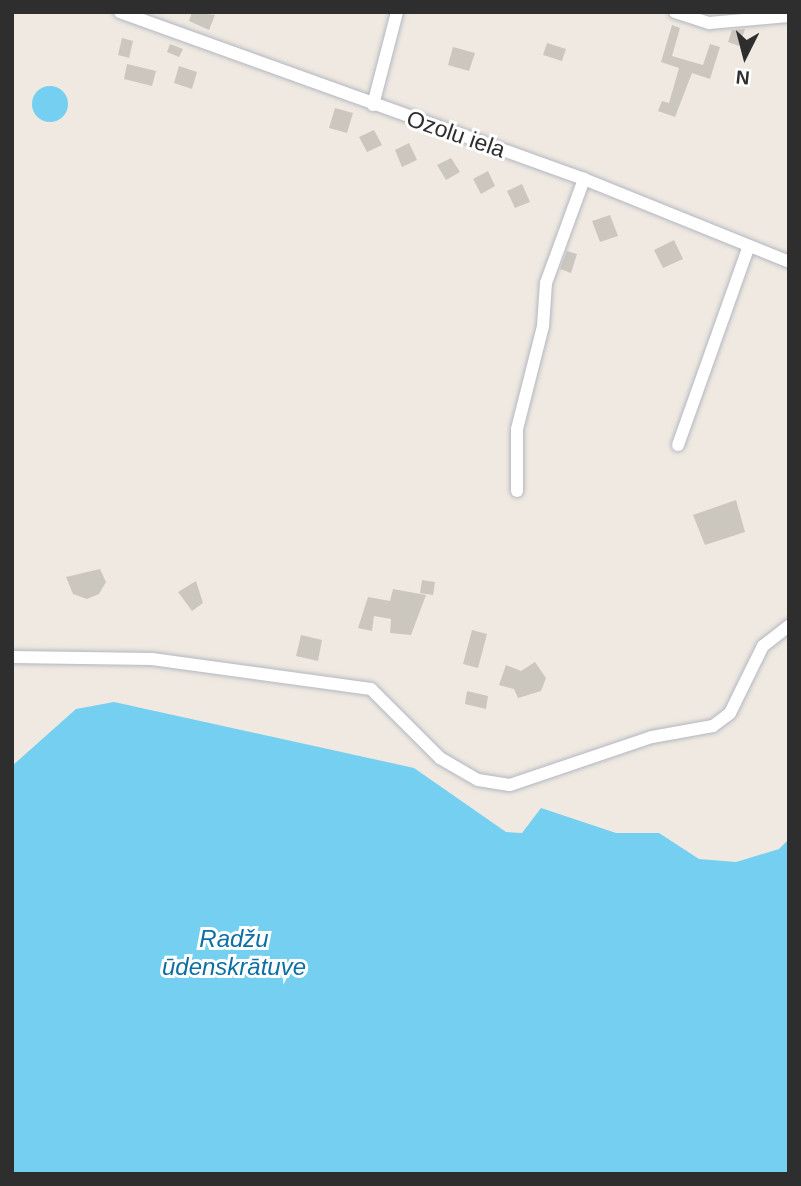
<!DOCTYPE html>
<html>
<head>
<meta charset="utf-8">
<style>
	body { margin:0 }
	#map { position:relative; width:801px; height:1186px; overflow:hidden; background:#efe9e1; font-family:Helvetica,sans-serif }
	div>[style] { position:absolute }
	.water>* { inset:0; background:#75cff0 }
	.round { border-radius:50% }
	.building>* { inset:0; background:#cbc7bf }
	.roads { filter:drop-shadow(0 0 2px #b4b7c1) drop-shadow(0 0 2px #b4b7c1) }
	.minor>* { height:12px; margin:-6px; padding:0 6px; transform-origin:6px; border-radius:6px; background:#fff }
	span { translate:-50% -50%; white-space:nowrap; text-align:center; line-height:1.15; -webkit-text-stroke:6px #fff; paint-order:stroke }
	.street-label { font-size:23px; color:#2e2e2e }
	.water-label { font-size:24px; color:#0d6fa3; font-style:italic }
	.frame { position:absolute; inset:0; border:14px solid #2e2e2e; pointer-events:none }
	.north { position:absolute; left:710px; top:21px; width:70px; height:70px; -webkit-text-stroke:5px #fff; paint-order:stroke; rotate:186deg; font-size:19px; font-weight:700; line-height:28px; text-align:center; color:#2e2e2e }
	.north::after { content:''; display:block; margin:auto; width:24px; height:32px; background:#2e2e2e; clip-path:polygon(50% 0,100% 100%,50% 72%,0 100%) }
</style>
</head>
<body>
<div id="map">
	<div class="water">
		<div class="round" style="left:32px;top:86px;width:36px;height:36px"></div>
		<div style="clip-path:polygon(114px 702px,414px 768px,506px 832px,522px 833px,541px 808px,616px 833px,659px 833px,699px 859px,736px 862px,779px 849px,789px 839px,789px 1174px,12px 1174px,12px 766px,76px 709px)"></div>
	</div>
	<div class="building">
		<div style="clip-path:polygon(192px 12px,215px 15px,209px 30px,189px 21px)"></div>
		<div style="clip-path:polygon(672px 25px,680px 28px,672px 56px,703px 65px,710px 44px,720px 47px,710px 79px,692px 73px,675px 117px,658px 111px,662px 101px,669px 103px,679px 68px,661px 62px)"></div>
		<div style="clip-path:polygon(745px 29px,739px 46px,728px 42px,732px 30px)"></div>
		<div style="clip-path:polygon(122px 38px,133px 41px,129px 58px,118px 55px)"></div>
		<div style="clip-path:polygon(547px 43px,566px 49px,562px 61px,543px 55px)"></div>
		<div style="clip-path:polygon(170px 44px,183px 49px,179px 57px,167px 52px)"></div>
		<div style="clip-path:polygon(453px 47px,475px 53px,469px 71px,448px 65px)"></div>
		<div style="clip-path:polygon(127px 64px,156px 71px,152px 86px,124px 79px)"></div>
		<div style="clip-path:polygon(179px 66px,197px 72px,192px 89px,174px 83px)"></div>
		<div style="clip-path:polygon(335px 108px,353px 113px,347px 133px,329px 128px)"></div>
		<div style="clip-path:polygon(374px 130px,382px 145px,367px 152px,359px 137px)"></div>
		<div style="clip-path:polygon(409px 143px,417px 160px,402px 167px,395px 150px)"></div>
		<div style="clip-path:polygon(451px 158px,460px 172px,446px 180px,437px 165px)"></div>
		<div style="clip-path:polygon(488px 171px,495px 186px,481px 194px,473px 179px)"></div>
		<div style="clip-path:polygon(522px 184px,530px 202px,515px 208px,507px 191px)"></div>
		<div style="clip-path:polygon(610px 215px,618px 236px,600px 242px,592px 221px)"></div>
		<div style="clip-path:polygon(674px 240px,683px 259px,663px 268px,654px 250px)"></div>
		<div style="clip-path:polygon(567px 251px,577px 254px,571px 273px,560px 269px)"></div>
		<div style="clip-path:polygon(736px 500px,745px 532px,705px 545px,693px 515px)"></div>
		<div style="clip-path:polygon(100px 569px,106px 582px,99px 594px,87px 599px,73px 594px,66px 577px)"></div>
		<div style="clip-path:polygon(422px 580px,435px 582px,433px 595px,420px 593px)"></div>
		<div style="clip-path:polygon(196px 581px,203px 603px,192px 611px,178px 592px)"></div>
		<div style="clip-path:polygon(393px 589px,426px 595px,411px 635px,390px 633px,391px 619px,374px 616px,372px 631px,358px 628px,368px 597px,390px 601px)"></div>
		<div style="clip-path:polygon(472px 630px,487px 634px,478px 668px,463px 664px)"></div>
		<div style="clip-path:polygon(301px 635px,322px 640px,318px 661px,296px 656px)"></div>
		<div style="clip-path:polygon(535px 662px,546px 678px,541px 691px,518px 698px,514px 689px,499px 685px,506px 665px,521px 671px)"></div>
		<div style="clip-path:polygon(467px 691px,488px 696px,486px 709px,465px 704px)"></div>
	</div>
	<div class="roads">
		<div class="minor">
			<div style="left:120px;top:12px;width:493px;rotate:19.8deg"></div>
			<div style="left:584px;top:179px;width:221px;rotate:22deg"></div>
			<div style="left:675px;top:12px;width:36px;rotate:18deg"></div>
			<div style="left:709px;top:23px;width:80px;rotate:-5deg"></div>
			<div style="left:373px;top:105px;width:96px;rotate:-75.5deg"></div>
			<div style="left:678px;top:445px;width:211px;rotate:-70.4deg"></div>
			<div style="left:517px;top:491px;width:62px;rotate:-90deg"></div>
			<div style="left:517px;top:429px;width:106px;rotate:-75.8deg"></div>
			<div style="left:543px;top:326px;width:43px;rotate:-86deg"></div>
			<div style="left:546px;top:283px;width:111px;rotate:-69.9deg"></div>
			<div style="left:12px;top:657px;width:140px;rotate:0.8deg"></div>
			<div style="left:152px;top:659px;width:221px;rotate:7.8deg"></div>
			<div style="left:371px;top:689px;width:98px;rotate:45deg"></div>
			<div style="left:440px;top:758px;width:44px;rotate:30.1deg"></div>
			<div style="left:478px;top:780px;width:32px;rotate:9deg"></div>
			<div style="left:510px;top:785px;width:150px;rotate:-18.7deg"></div>
			<div style="left:652px;top:737px;width:62px;rotate:-10.2deg"></div>
			<div style="left:713px;top:726px;width:21px;rotate:-37deg"></div>
			<div style="left:730px;top:713px;width:75px;rotate:-63.8deg"></div>
			<div style="left:763px;top:646px;width:33px;rotate:-38deg"></div>
		</div>
	</div>
	<div class="street-label">
		<span style="left:456px;top:134px;rotate:19deg">Ozolu iela</span>
	</div>
	<div class="water-label">
		<span style="left:234px;top:953px">Radžu<br>ūdenskrātuve</span>
	</div>
	<div class="frame"></div>
	<div class="north">N</div>
</div>
</body>
</html>
